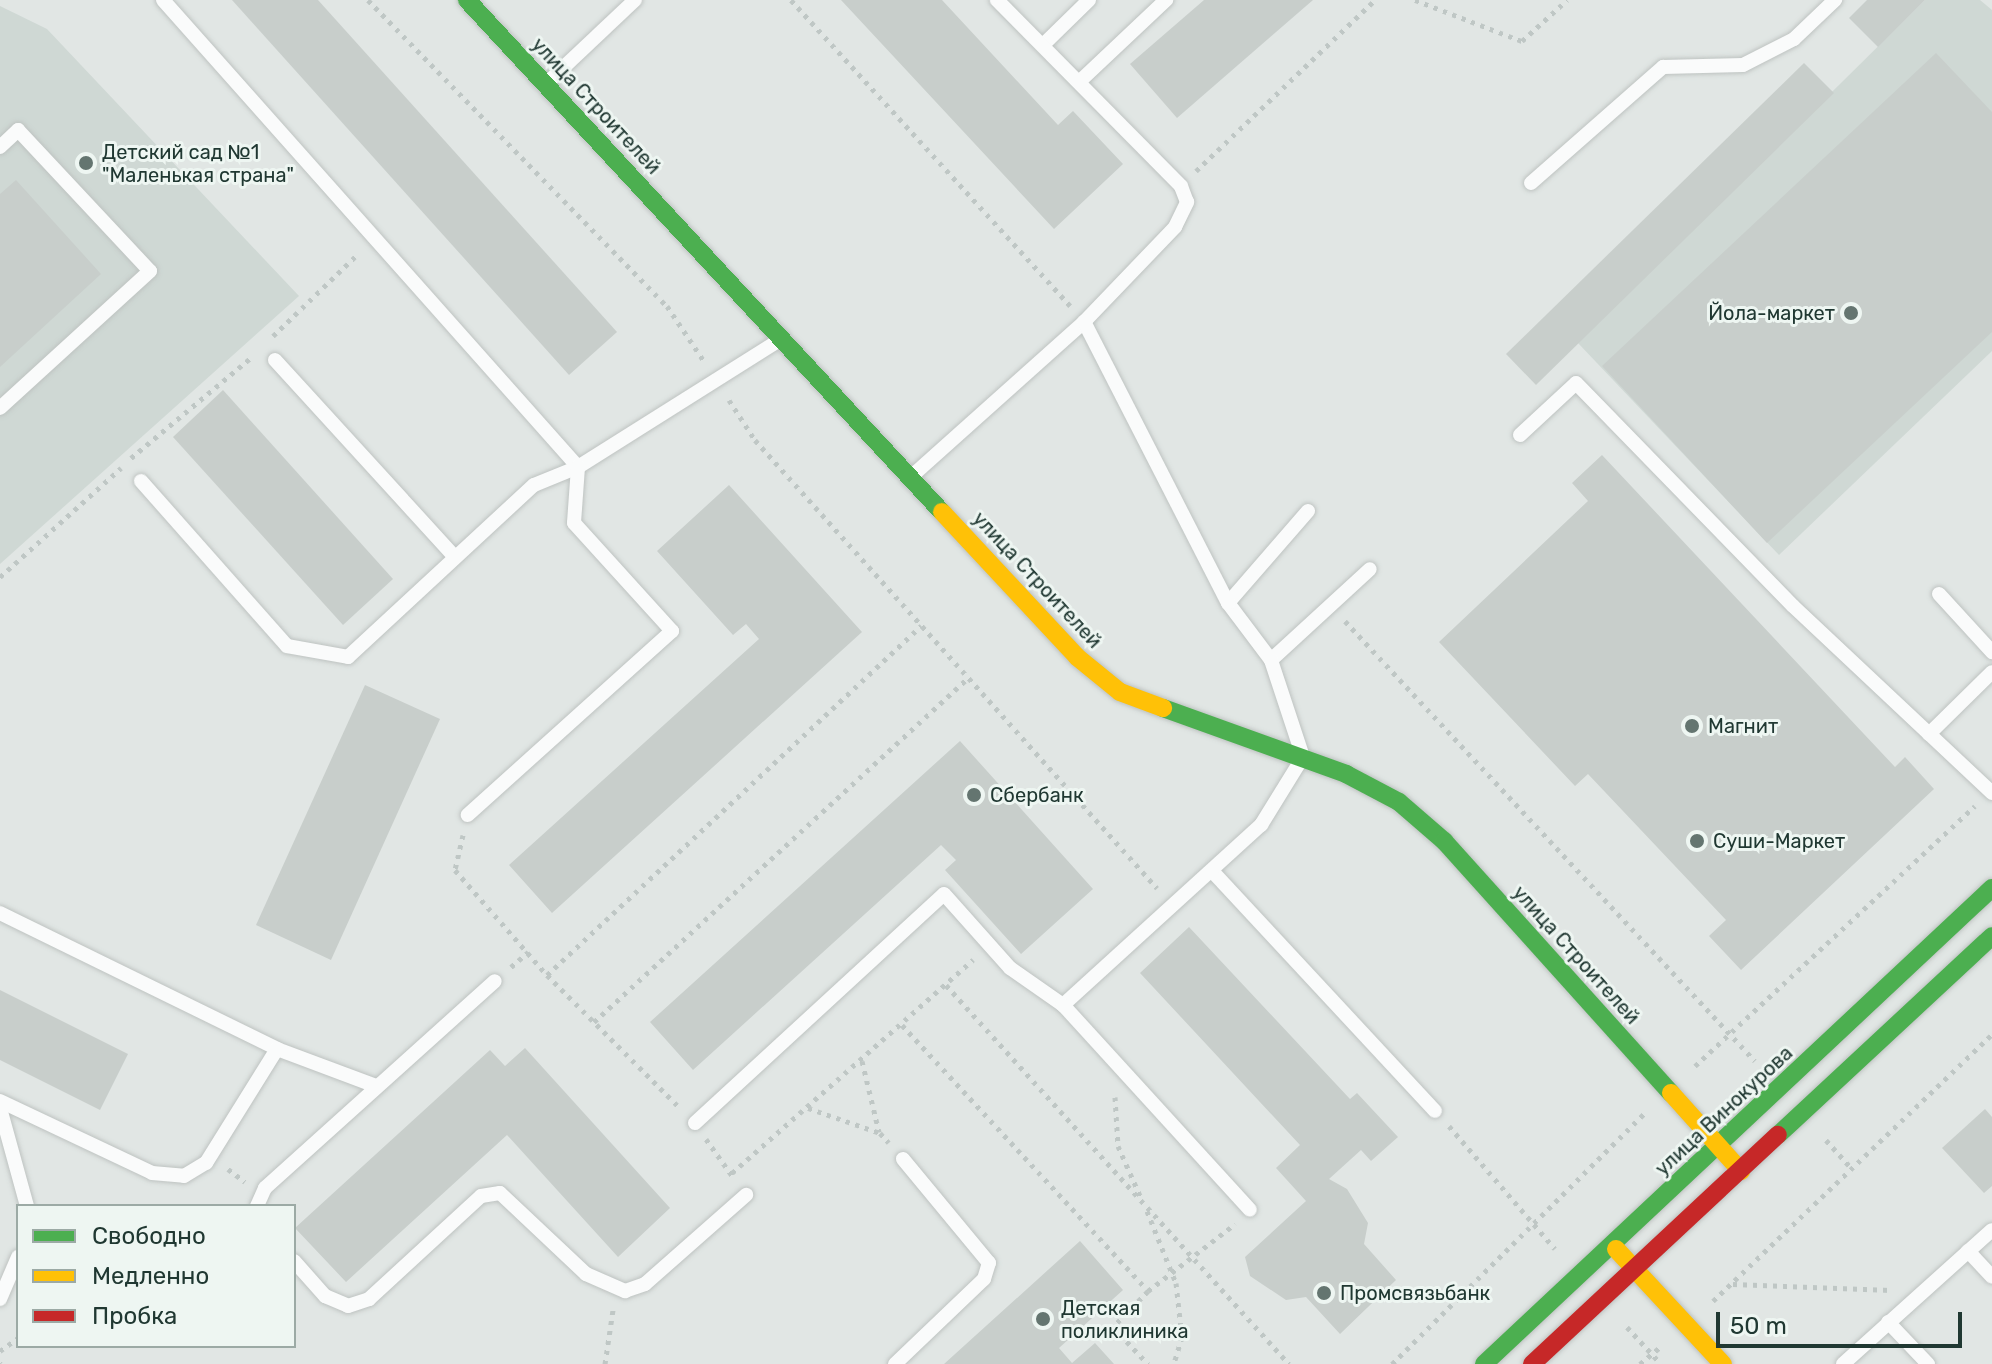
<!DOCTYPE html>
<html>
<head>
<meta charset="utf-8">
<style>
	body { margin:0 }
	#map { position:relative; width:1992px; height:1364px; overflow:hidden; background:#e1e6e4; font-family:Rubik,sans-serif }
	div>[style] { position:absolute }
	.built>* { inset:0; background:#cfd8d4 }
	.building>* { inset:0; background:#c8cecb }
	.path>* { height:5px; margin-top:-2.5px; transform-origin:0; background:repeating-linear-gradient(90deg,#bfc7c5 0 4px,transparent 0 10px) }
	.roads { filter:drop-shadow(0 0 2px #bec3c1) drop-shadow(0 0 2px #bec3c1) }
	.lane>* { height:14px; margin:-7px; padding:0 7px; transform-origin:7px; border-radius:7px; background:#fafbfb }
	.fast>* { height:18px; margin:-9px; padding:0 9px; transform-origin:9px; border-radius:9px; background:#4caf50 }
	.slow>* { height:18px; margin:-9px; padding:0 9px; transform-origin:9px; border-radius:9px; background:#ffc107 }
	.jam>* { height:18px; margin:-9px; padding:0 9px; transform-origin:9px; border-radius:9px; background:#c62828 }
	.dots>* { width:22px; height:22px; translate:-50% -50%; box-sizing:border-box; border:4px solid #eef6f2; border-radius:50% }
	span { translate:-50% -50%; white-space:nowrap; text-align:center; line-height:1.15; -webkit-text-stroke:6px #eef6f2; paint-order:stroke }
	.street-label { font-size:20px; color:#203832 }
	.poi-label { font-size:20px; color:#203832 }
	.left { translate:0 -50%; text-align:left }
	.right { translate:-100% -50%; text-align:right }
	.legend { position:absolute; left:16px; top:1204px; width:280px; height:144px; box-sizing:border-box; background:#eef6f2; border:2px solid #9caaa5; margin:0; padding:10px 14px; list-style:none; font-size:24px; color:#203832 }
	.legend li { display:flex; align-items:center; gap:16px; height:40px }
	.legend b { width:40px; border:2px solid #9caaa5 }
	.scale { position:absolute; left:1716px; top:1312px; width:246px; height:36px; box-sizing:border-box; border:4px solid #203832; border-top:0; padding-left:10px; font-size:24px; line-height:28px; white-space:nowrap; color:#203832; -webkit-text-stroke:6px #eef6f2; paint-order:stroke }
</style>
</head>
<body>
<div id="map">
	<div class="built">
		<div style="clip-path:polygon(1925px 0,1980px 0,1992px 10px,1992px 351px,1779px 555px,1578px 343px)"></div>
		<div style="clip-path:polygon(0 6px,47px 29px,299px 296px,0 564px)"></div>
	</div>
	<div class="building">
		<div style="clip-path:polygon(232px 0,318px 0,617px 332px,569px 375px)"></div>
		<div style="clip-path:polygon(841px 0,942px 0,1058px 125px,1073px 111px,1123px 164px,1054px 229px)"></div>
		<div style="clip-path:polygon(1204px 0,1313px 0,1177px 118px,1130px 64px)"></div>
		<div style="clip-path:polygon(1867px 0,1925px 0,1878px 47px,1849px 18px)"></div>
		<div style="clip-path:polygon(1936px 53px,1992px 112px,1992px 332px,1767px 543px,1602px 366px)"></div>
		<div style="clip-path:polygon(1804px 63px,1834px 93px,1536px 385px,1506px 354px)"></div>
		<div style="clip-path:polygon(16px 180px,101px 274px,0 367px,0 194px)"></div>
		<div style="clip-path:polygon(223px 390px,393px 579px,343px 625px,173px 437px)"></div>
		<div style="clip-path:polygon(1602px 455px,1895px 767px,1905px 757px,1934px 789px,1741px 970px,1709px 936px,1726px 920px,1588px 774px,1575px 786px,1439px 642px,1588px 501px,1572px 483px)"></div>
		<div style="clip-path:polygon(729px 485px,862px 632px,552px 913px,509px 865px,759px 639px,746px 624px,733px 635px,657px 551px)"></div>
		<div style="clip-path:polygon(365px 685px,440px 719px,331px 960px,256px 925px)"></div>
		<div style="clip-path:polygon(960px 741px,1093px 889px,1021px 954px,945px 870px,956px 860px,941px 845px,693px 1070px,650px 1022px)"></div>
		<div style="clip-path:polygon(1189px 927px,1350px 1099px,1357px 1093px,1398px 1137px,1371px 1161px,1361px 1150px,1329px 1179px,1347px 1189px,1368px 1223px,1364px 1244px,1396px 1280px,1340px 1334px,1306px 1297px,1286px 1300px,1250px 1276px,1245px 1257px,1306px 1201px,1276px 1168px,1300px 1145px,1140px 973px)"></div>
		<div style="clip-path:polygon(0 990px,128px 1054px,100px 1110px,0 1060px)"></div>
		<div style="clip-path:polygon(525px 1048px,670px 1208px,618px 1257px,507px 1135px,346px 1282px,295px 1228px,490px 1050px,505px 1066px)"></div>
		<div style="clip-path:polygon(1985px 1109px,1992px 1117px,1992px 1186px,1984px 1193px,1942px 1148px)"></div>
		<div style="clip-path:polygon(1080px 1241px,1123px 1290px,1059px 1348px,1072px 1363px,1095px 1343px,1114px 1364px,944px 1364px)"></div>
	</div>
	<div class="path">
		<div style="left:368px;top:0;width:428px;rotate:45.7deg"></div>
		<div style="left:667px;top:306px;width:66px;rotate:56.1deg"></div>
		<div style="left:791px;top:0;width:414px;rotate:47.6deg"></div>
		<div style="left:1415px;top:0;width:115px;rotate:21deg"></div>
		<div style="left:1522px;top:41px;width:61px;rotate:-42.3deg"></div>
		<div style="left:1196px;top:171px;width:248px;rotate:-43.7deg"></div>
		<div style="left:273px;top:336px;width:118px;rotate:-44deg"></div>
		<div style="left:729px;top:400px;width:48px;rotate:57deg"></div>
		<div style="left:755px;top:440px;width:602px;rotate:48.1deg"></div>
		<div style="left:131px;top:458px;width:158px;rotate:-39.9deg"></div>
		<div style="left:0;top:577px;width:163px;rotate:-42deg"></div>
		<div style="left:1345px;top:621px;width:601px;rotate:47.02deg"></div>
		<div style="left:463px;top:835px;width:36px;rotate:103deg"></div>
		<div style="left:455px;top:870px;width:140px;rotate:48.8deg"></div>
		<div style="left:547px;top:975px;width:512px;rotate:-43.02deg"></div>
		<div style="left:511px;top:967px;width:23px;rotate:-41deg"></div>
		<div style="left:547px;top:975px;width:187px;rotate:45deg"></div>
		<div style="left:946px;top:985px;width:511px;rotate:47.85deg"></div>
		<div style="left:594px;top:1022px;width:508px;rotate:-42.61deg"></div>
		<div style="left:902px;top:1025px;width:362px;rotate:47.2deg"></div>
		<div style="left:1148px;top:1291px;width:50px;rotate:134.2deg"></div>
		<div style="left:1113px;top:1327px;width:51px;rotate:46.6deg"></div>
		<div style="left:862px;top:1061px;width:73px;rotate:76.5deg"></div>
		<div style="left:1695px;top:1066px;width:382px;rotate:-42.9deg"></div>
		<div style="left:1115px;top:1097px;width:49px;rotate:86.5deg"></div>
		<div style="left:1118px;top:1146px;width:57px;rotate:66.1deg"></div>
		<div style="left:808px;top:1108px;width:76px;rotate:19.1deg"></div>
		<div style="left:880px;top:1133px;width:13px;rotate:48deg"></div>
		<div style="left:1449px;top:1126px;width:162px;rotate:49.2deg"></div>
		<div style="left:706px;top:1139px;width:47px;rotate:54.6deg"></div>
		<div style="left:1826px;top:1140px;width:38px;rotate:48deg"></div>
		<div style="left:228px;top:1169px;width:21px;rotate:37deg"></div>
		<div style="left:732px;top:1173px;width:322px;rotate:-41.5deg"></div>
		<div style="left:1147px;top:1211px;width:78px;rotate:68.1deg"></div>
		<div style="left:1176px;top:1283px;width:54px;rotate:83.7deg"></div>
		<div style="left:1182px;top:1337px;width:28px;rotate:107deg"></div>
		<div style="left:1733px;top:1284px;width:158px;rotate:2.2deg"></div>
		<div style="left:1148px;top:1291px;width:110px;rotate:-37.6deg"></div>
		<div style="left:1713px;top:1301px;width:386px;rotate:-43.7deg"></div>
		<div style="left:1627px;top:1327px;width:50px;rotate:47.4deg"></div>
		<div style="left:0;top:1351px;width:22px;rotate:-36deg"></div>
		<div style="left:0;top:1363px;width:1px;rotate:45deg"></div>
		<div style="left:605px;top:1364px;width:55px;rotate:-81.6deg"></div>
		<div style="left:1392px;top:1364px;width:355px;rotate:-44.8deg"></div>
		<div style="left:1640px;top:1364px;width:26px;rotate:-40deg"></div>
	</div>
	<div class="roads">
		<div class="lane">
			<div style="left:163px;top:0;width:625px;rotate:48.37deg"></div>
			<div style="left:578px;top:467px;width:239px;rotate:-32.2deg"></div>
			<div style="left:1044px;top:44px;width:63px;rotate:-44.4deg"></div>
			<div style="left:549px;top:81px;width:118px;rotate:-43.3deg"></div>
			<div style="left:1079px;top:82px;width:120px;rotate:-43.3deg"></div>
			<div style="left:0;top:147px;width:25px;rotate:-43deg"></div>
			<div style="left:18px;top:130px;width:193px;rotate:46.9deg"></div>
			<div style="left:150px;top:271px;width:203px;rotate:137.6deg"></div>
			<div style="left:1531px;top:183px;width:176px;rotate:-41.3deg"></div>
			<div style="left:1663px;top:67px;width:80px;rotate:-1.4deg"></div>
			<div style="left:1743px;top:65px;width:57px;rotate:-27deg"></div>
			<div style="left:1794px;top:39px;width:57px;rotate:-43.6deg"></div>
			<div style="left:275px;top:360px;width:267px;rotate:47.6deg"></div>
			<div style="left:1520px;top:435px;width:76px;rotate:-42.9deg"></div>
			<div style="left:1576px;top:383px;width:311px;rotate:45.8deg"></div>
			<div style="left:1793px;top:606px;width:273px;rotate:43.2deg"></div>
			<div style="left:914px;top:474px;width:228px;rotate:-41.8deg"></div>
			<div style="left:1084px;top:322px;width:132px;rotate:-46.2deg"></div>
			<div style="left:1175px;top:227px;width:28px;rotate:-64deg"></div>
			<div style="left:1187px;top:202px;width:17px;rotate:-111deg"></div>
			<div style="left:1181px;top:186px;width:262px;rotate:-134.7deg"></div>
			<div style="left:141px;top:481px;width:220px;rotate:48.5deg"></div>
			<div style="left:287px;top:646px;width:62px;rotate:10.2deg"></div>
			<div style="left:348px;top:657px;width:253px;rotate:-42.8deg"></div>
			<div style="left:534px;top:485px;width:48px;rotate:-22.2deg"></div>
			<div style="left:578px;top:467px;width:56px;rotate:94.1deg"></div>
			<div style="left:574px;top:523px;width:146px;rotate:47.8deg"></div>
			<div style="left:672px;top:631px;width:275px;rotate:138deg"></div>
			<div style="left:1939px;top:594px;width:79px;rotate:47.6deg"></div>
			<div style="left:1228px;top:603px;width:122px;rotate:-49deg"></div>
			<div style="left:1271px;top:660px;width:134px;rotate:-42.6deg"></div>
			<div style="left:1929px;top:734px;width:88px;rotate:-44.5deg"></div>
			<div style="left:1213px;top:872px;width:326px;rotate:47.1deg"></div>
			<div style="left:0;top:913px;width:309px;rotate:26.1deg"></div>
			<div style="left:1063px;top:1005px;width:268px;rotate:-42.3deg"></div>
			<div style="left:1261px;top:825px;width:80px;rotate:-58.3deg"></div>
			<div style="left:1303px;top:757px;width:102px;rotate:-108.3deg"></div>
			<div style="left:1271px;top:660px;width:71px;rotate:-127deg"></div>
			<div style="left:1228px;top:603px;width:316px;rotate:-117.1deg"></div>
			<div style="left:0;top:1101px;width:168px;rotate:25.3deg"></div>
			<div style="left:152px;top:1173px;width:32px;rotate:5deg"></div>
			<div style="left:184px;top:1176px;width:26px;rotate:-31deg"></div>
			<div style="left:206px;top:1163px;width:134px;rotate:-58.1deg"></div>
			<div style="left:277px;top:1049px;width:106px;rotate:20.5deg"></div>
			<div style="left:0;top:1108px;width:102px;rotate:74.6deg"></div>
			<div style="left:695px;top:1123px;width:338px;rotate:-42.6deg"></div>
			<div style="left:944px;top:894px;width:99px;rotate:48.3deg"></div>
			<div style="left:1010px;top:968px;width:65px;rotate:34.9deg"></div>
			<div style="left:1063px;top:1005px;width:277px;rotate:47.6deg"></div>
			<div style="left:257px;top:1206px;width:20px;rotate:-66deg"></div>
			<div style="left:265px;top:1188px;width:309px;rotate:-42deg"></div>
			<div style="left:1968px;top:1251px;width:35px;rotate:47deg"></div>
			<div style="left:294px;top:1261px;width:47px;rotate:48.5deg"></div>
			<div style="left:325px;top:1296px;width:25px;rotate:23deg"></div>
			<div style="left:348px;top:1306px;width:22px;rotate:-18deg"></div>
			<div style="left:369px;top:1299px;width:152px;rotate:-42.6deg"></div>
			<div style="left:481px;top:1196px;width:19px;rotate:-9deg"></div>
			<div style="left:500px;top:1193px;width:118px;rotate:43.3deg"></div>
			<div style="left:586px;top:1274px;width:43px;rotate:23.6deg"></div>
			<div style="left:625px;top:1291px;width:21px;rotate:-19deg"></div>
			<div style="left:645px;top:1284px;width:135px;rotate:-41.4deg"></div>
			<div style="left:0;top:1299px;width:46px;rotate:-66.8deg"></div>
			<div style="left:1888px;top:1322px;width:58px;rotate:46.4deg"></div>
			<div style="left:895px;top:1364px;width:123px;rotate:-43.7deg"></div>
			<div style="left:984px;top:1279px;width:17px;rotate:-73deg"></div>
			<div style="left:989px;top:1263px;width:135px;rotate:-129.6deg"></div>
			<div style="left:1843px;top:1364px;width:200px;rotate:-42deg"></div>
		</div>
		<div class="fast">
			<div style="left:467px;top:0;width:698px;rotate:47.15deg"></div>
			<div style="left:1163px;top:708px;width:195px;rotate:19.8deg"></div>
			<div style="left:1346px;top:774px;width:60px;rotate:27.8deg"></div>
			<div style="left:1399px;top:802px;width:60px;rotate:40.9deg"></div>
			<div style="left:1444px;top:841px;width:339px;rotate:48deg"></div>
			<div style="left:1778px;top:1135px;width:292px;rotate:-42.9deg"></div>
			<div style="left:1484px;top:1364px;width:696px;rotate:-43.14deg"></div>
		</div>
		<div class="slow">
			<div style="left:942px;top:512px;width:198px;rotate:47deg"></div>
			<div style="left:1077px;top:657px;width:55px;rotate:39.1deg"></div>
			<div style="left:1120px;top:692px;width:46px;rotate:20.4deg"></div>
			<div style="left:1671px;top:1093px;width:105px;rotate:48.1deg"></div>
			<div style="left:1616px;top:1249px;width:157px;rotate:47.1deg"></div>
		</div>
		<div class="jam">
			<div style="left:1532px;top:1364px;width:336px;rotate:-43deg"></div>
		</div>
	</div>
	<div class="dots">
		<div style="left:86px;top:163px;background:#647570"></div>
		<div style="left:1851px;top:313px;background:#647570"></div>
		<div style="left:1692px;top:726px;background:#647570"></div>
		<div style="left:974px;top:795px;background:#647570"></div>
		<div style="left:1697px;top:841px;background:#647570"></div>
		<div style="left:1324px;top:1293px;background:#647570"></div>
		<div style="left:1043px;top:1319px;background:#647570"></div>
	</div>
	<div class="street-label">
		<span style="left:596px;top:106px;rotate:47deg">улица Строителей</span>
		<span style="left:1037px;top:580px;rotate:47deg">улица Строителей</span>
		<span style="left:1576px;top:955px;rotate:48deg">улица Строителей</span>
		<span style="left:1724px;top:1111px;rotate:-43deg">улица Винокурова</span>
	</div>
	<div class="poi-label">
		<span class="left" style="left:102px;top:164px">Детский сад №1<br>"Маленькая страна"</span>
		<span class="right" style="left:1835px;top:313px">Йола-маркет</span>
		<span class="left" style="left:1708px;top:726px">Магнит</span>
		<span class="left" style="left:990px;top:795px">Сбербанк</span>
		<span class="left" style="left:1713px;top:841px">Суши-Маркет</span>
		<span class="left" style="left:1340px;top:1293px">Промсвязьбанк</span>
		<span class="left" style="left:1061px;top:1320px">Детская<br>поликлиника</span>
	</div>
	<ul class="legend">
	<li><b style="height:10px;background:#4caf50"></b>Свободно</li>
	<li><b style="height:10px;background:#ffc107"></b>Медленно</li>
	<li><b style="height:10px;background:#c62828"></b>Пробка</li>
	</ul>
	<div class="scale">50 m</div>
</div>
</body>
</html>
